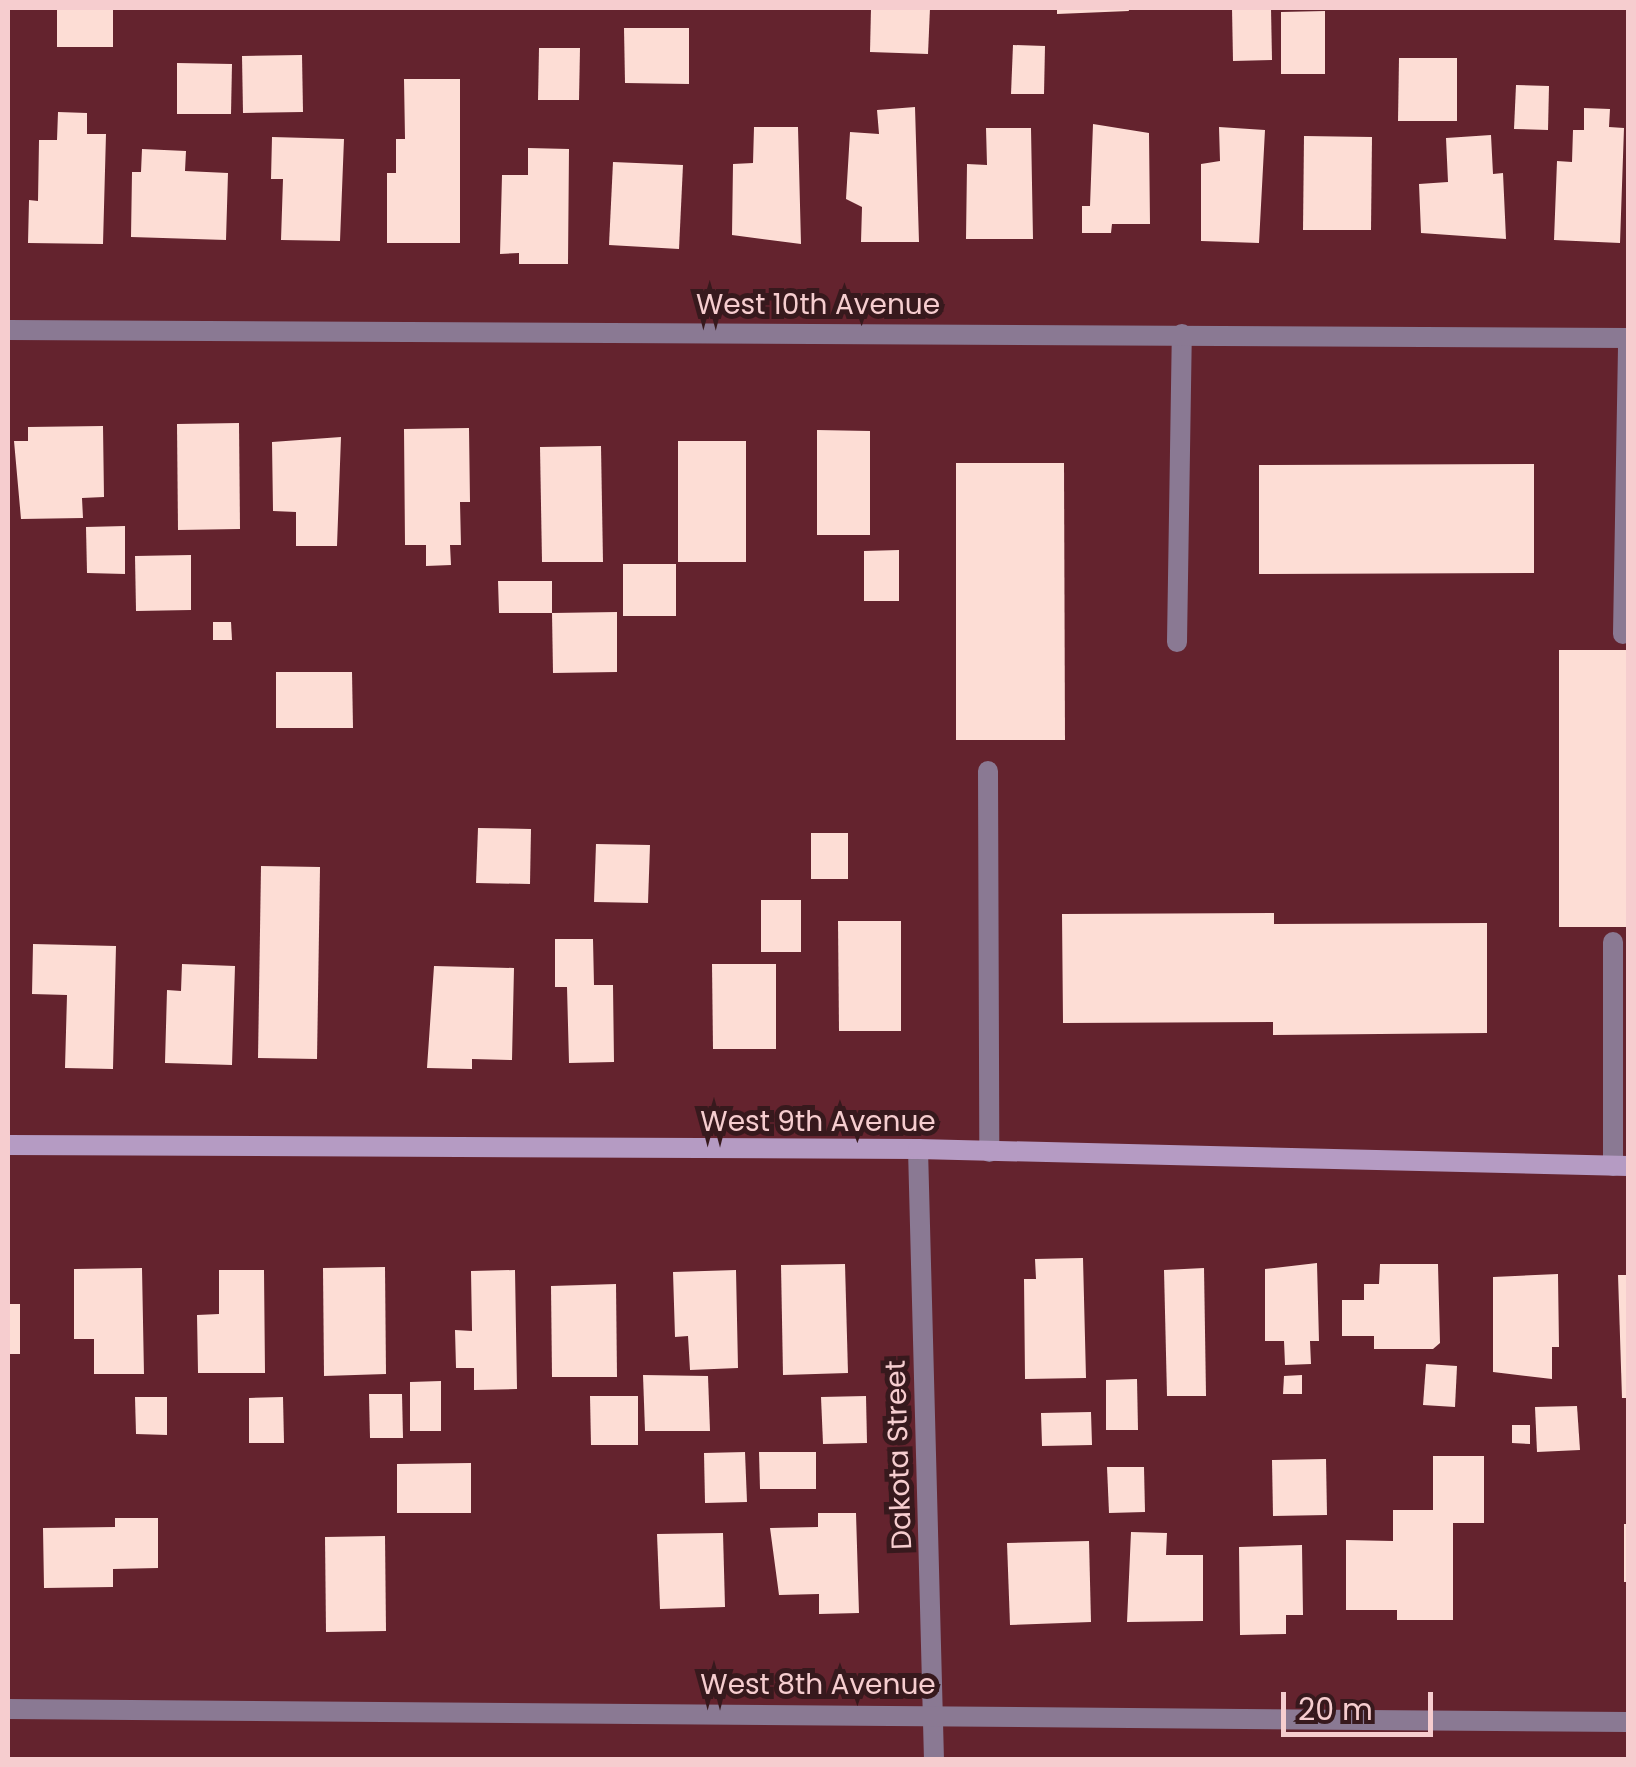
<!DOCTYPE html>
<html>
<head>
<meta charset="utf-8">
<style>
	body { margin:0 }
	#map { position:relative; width:1636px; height:1767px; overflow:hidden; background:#64232e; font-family:Poppins,sans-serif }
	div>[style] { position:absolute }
	.building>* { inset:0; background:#fdddd5 }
	.service>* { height:20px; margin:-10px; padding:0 10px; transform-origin:10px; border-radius:10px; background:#8a7993 }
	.minor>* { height:20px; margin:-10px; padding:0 10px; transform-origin:10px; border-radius:10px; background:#8a7993 }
	.secondary>* { height:20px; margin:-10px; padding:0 10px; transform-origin:10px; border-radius:10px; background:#b59bc3 }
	span { translate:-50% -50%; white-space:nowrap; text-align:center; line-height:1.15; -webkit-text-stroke:10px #37191d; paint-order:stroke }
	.street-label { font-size:28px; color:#f6cdcf }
	.frame { position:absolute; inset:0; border:10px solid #f6cdcf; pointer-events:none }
	.scale { position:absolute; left:1281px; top:1692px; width:152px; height:45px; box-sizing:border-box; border:5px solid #f6cdcf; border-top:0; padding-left:12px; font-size:30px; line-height:35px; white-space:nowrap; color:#f6cdcf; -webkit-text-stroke:8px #37191d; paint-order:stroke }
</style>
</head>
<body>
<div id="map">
	<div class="building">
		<div style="clip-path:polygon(57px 8px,113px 8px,113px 47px,57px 47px)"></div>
		<div style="clip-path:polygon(871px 8px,930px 8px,928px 54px,870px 52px)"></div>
		<div style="clip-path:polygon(1057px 8px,1128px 8px,1129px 11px,1057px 14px)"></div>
		<div style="clip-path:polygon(1232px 8px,1271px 8px,1272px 60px,1233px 61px)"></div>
		<div style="clip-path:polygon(1325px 11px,1325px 74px,1281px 74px,1281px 12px)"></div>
		<div style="clip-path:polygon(624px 28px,689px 28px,689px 84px,625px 83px)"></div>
		<div style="clip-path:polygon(1013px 45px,1045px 46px,1044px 94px,1011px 94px)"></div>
		<div style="clip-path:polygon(539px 48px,580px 48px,579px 100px,538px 100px)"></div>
		<div style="clip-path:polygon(302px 55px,303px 112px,243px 113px,242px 56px)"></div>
		<div style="clip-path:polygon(1399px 58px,1457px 58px,1457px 121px,1398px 121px)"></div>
		<div style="clip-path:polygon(177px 63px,232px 64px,231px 114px,177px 114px)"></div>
		<div style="clip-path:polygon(404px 79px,460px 79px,460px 243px,387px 243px,387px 173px,396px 173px,396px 139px,405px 139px)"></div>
		<div style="clip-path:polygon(1516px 85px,1549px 86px,1548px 130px,1514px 129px)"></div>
		<div style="clip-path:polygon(915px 107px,919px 242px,861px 242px,862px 207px,846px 199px,850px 132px,879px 134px,877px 110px)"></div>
		<div style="clip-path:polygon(1584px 108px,1610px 109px,1609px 127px,1624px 128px,1620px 243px,1554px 240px,1557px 161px,1572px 162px,1573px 130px,1584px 130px)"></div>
		<div style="clip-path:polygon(58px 112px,87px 113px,87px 134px,106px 134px,103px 244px,28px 243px,29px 200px,38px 201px,39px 140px,57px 140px)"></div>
		<div style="clip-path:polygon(1093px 124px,1149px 133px,1150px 224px,1112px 224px,1111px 233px,1082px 233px,1082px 206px,1090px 206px)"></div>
		<div style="clip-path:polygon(754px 127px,798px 127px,801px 244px,732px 235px,733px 164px,753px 163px)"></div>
		<div style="clip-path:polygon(1219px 127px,1265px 130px,1259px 243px,1201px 241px,1201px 164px,1220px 161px)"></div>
		<div style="clip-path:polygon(986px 128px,1031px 128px,1033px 239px,966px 239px,967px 164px,987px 165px)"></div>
		<div style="clip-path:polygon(1491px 135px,1493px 174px,1503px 173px,1506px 239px,1421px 233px,1419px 184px,1448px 182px,1446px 138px)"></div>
		<div style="clip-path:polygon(1304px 136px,1372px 137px,1371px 230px,1303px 230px)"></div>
		<div style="clip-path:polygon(272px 137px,344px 139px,340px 241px,281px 240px,283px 179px,271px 179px)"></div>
		<div style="clip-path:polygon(528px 148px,569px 149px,568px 264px,519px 264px,519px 253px,500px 254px,502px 175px,528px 175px)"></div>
		<div style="clip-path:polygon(142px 149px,186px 151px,185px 171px,228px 173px,226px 240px,131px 237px,132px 172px,141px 172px)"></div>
		<div style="clip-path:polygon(613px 162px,683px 165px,679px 249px,609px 245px)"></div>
		<div style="clip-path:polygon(239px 423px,240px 529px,178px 530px,177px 424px)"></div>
		<div style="clip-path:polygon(103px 426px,104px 497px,82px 498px,83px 518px,21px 519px,14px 441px,28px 441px,28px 427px)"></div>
		<div style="clip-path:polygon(469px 428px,470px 502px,460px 502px,461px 545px,450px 545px,451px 565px,426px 566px,426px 545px,405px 545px,404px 429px)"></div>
		<div style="clip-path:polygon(817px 430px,870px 431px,870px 535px,817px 535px)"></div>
		<div style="clip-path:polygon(341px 437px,337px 546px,296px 546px,296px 512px,273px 511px,272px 442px)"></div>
		<div style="clip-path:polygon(678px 441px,746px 441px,746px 562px,678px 562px)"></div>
		<div style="clip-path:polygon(601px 446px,603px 562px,542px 562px,540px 447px)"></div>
		<div style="clip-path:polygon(956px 463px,1064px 463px,1065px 740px,956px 740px)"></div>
		<div style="clip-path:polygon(1534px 464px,1534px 573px,1259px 574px,1259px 465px)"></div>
		<div style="clip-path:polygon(125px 526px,125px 574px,87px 573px,86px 527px)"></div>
		<div style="clip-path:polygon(899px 550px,899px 601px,864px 601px,864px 551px)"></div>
		<div style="clip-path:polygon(191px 555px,191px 610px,136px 611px,135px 556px)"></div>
		<div style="clip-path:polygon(623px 564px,676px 564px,676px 616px,623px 616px)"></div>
		<div style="clip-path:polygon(498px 581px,552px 581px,552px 613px,499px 613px)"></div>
		<div style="clip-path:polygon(617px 612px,617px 672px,553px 673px,552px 613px)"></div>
		<div style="clip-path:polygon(213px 622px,231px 622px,232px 640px,213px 640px)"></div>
		<div style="clip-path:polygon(1559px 650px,1628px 650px,1628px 927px,1559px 927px)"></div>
		<div style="clip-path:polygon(276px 672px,352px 672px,353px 728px,276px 728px)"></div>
		<div style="clip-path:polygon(478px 828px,531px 829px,530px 884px,476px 883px)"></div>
		<div style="clip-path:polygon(811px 833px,848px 833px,848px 879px,811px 879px)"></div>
		<div style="clip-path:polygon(596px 844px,650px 845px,648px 903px,594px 902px)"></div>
		<div style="clip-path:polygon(261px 866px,320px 867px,317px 1059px,258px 1058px)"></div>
		<div style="clip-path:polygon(761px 900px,801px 900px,801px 952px,761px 952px)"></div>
		<div style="clip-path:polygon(1274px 913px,1274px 924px,1487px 923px,1487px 1033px,1273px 1035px,1273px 1022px,1063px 1023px,1062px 914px)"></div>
		<div style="clip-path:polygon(838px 921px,901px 921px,901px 1031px,839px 1031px)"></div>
		<div style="clip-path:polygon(555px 939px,593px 939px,594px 985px,613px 985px,614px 1062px,569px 1063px,567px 987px,555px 987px)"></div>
		<div style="clip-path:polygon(33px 944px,116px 946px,113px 1069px,65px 1068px,67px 995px,32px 994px)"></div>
		<div style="clip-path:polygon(182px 964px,235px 966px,232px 1065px,165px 1063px,167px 990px,181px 991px)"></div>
		<div style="clip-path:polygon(712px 964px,776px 964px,776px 1049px,713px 1049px)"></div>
		<div style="clip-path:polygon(434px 966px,514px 968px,512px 1060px,472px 1059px,472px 1069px,427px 1068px)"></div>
		<div style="clip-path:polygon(1083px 1258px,1086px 1378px,1025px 1379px,1024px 1279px,1036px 1279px,1035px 1259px)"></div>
		<div style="clip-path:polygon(1317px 1263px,1319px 1341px,1310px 1341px,1311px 1364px,1285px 1365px,1284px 1341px,1265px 1341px,1265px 1269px)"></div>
		<div style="clip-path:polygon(845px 1264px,848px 1373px,783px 1375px,781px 1265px)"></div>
		<div style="clip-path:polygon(1380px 1264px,1438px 1264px,1440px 1343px,1433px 1349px,1374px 1349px,1374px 1336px,1342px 1336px,1342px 1300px,1364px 1300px,1364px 1284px,1379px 1284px)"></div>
		<div style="clip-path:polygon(385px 1267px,386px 1374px,324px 1376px,323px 1268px)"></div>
		<div style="clip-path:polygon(142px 1268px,144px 1374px,94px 1374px,94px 1339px,74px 1339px,74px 1269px)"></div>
		<div style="clip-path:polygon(1204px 1268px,1206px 1396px,1167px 1396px,1164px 1270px)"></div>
		<div style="clip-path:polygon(219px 1270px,264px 1270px,265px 1373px,198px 1373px,197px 1315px,219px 1314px)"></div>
		<div style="clip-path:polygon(515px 1270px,517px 1389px,474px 1390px,474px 1368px,456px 1368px,455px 1330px,472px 1331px,471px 1271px)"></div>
		<div style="clip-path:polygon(736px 1270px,738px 1368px,690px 1370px,688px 1336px,675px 1337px,673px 1272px)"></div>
		<div style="clip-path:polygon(1558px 1274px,1559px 1347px,1552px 1347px,1552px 1379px,1493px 1372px,1493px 1277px)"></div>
		<div style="clip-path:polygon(1618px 1275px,1628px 1275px,1628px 1398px,1622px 1398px)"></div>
		<div style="clip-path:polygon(616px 1284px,617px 1377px,552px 1377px,551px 1286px)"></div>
		<div style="clip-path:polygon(8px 1304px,20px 1304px,20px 1354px,8px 1354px)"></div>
		<div style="clip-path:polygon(1426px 1364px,1457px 1366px,1455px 1407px,1423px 1405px)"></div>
		<div style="clip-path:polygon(643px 1375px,708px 1376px,710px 1431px,645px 1431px)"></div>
		<div style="clip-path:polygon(1302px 1375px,1302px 1394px,1283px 1394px,1284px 1376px)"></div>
		<div style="clip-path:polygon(1137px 1379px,1138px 1430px,1106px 1430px,1106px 1380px)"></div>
		<div style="clip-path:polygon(441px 1381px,441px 1431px,410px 1431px,410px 1382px)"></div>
		<div style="clip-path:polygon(369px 1394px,402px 1394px,403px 1438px,370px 1438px)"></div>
		<div style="clip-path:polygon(590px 1396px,638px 1396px,638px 1445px,591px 1445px)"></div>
		<div style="clip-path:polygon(866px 1396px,867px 1443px,823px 1444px,821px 1397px)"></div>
		<div style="clip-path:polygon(135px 1397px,167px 1397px,167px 1435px,136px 1434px)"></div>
		<div style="clip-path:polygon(283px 1397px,284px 1443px,249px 1443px,249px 1398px)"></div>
		<div style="clip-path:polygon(1577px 1406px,1580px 1450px,1537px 1452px,1535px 1407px)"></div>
		<div style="clip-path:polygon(1091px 1412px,1092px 1445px,1042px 1446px,1041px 1413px)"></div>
		<div style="clip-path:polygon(1512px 1425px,1530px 1425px,1530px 1444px,1512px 1443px)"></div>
		<div style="clip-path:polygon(745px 1452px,747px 1502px,705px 1503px,704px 1453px)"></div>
		<div style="clip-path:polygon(759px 1452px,816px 1452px,816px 1489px,760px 1489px)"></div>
		<div style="clip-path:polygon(1433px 1456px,1484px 1456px,1484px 1523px,1453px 1523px,1453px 1620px,1397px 1620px,1397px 1610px,1346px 1610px,1346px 1540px,1393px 1541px,1393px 1510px,1433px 1510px)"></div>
		<div style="clip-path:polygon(1326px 1459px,1327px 1515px,1273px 1516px,1272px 1460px)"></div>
		<div style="clip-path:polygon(471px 1463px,471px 1513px,397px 1513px,397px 1464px)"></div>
		<div style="clip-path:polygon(1107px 1467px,1144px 1467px,1145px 1512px,1109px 1513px)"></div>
		<div style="clip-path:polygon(818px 1513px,856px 1513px,859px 1613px,819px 1614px,819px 1594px,779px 1595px,770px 1528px,818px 1527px)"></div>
		<div style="clip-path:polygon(115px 1518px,158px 1518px,158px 1568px,113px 1569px,113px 1587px,44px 1588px,43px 1528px,115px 1527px)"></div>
		<div style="clip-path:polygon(1624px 1524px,1628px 1524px,1628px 1582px,1624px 1582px)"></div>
		<div style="clip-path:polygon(1131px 1532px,1167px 1533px,1166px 1555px,1203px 1555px,1203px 1621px,1127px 1622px)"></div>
		<div style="clip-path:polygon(723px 1533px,725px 1607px,660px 1609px,657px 1534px)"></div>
		<div style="clip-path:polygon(385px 1536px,386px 1631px,326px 1632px,325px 1537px)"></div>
		<div style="clip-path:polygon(1089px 1541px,1091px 1622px,1010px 1625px,1007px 1543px)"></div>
		<div style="clip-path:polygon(1302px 1545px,1303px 1615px,1286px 1615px,1286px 1634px,1240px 1635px,1239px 1547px)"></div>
	</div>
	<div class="service">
		<div style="left:1623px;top:634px;width:296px;rotate:-89deg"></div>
		<div style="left:1177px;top:642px;width:308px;rotate:-89.1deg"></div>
		<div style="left:988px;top:771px;width:381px;rotate:89.8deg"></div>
		<div style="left:1613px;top:1166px;width:224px;rotate:-90deg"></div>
	</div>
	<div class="minor">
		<div style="left:8px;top:330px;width:1620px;rotate:0.28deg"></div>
		<div style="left:918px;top:1149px;width:611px;rotate:88.5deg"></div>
		<div style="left:8px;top:1709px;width:1620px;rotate:0.46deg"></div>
	</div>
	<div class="secondary">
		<div style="left:8px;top:1145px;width:910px;rotate:0.25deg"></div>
		<div style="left:918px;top:1149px;width:710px;rotate:1.37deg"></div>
	</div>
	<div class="street-label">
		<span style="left:818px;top:305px">West 10th Avenue</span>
		<span style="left:818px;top:1122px">West 9th Avenue</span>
		<span style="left:899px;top:1455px;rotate:-92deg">Dakota Street</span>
		<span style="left:818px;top:1685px">West 8th Avenue</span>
	</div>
	<div class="frame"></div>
	<div class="scale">20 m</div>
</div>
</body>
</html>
